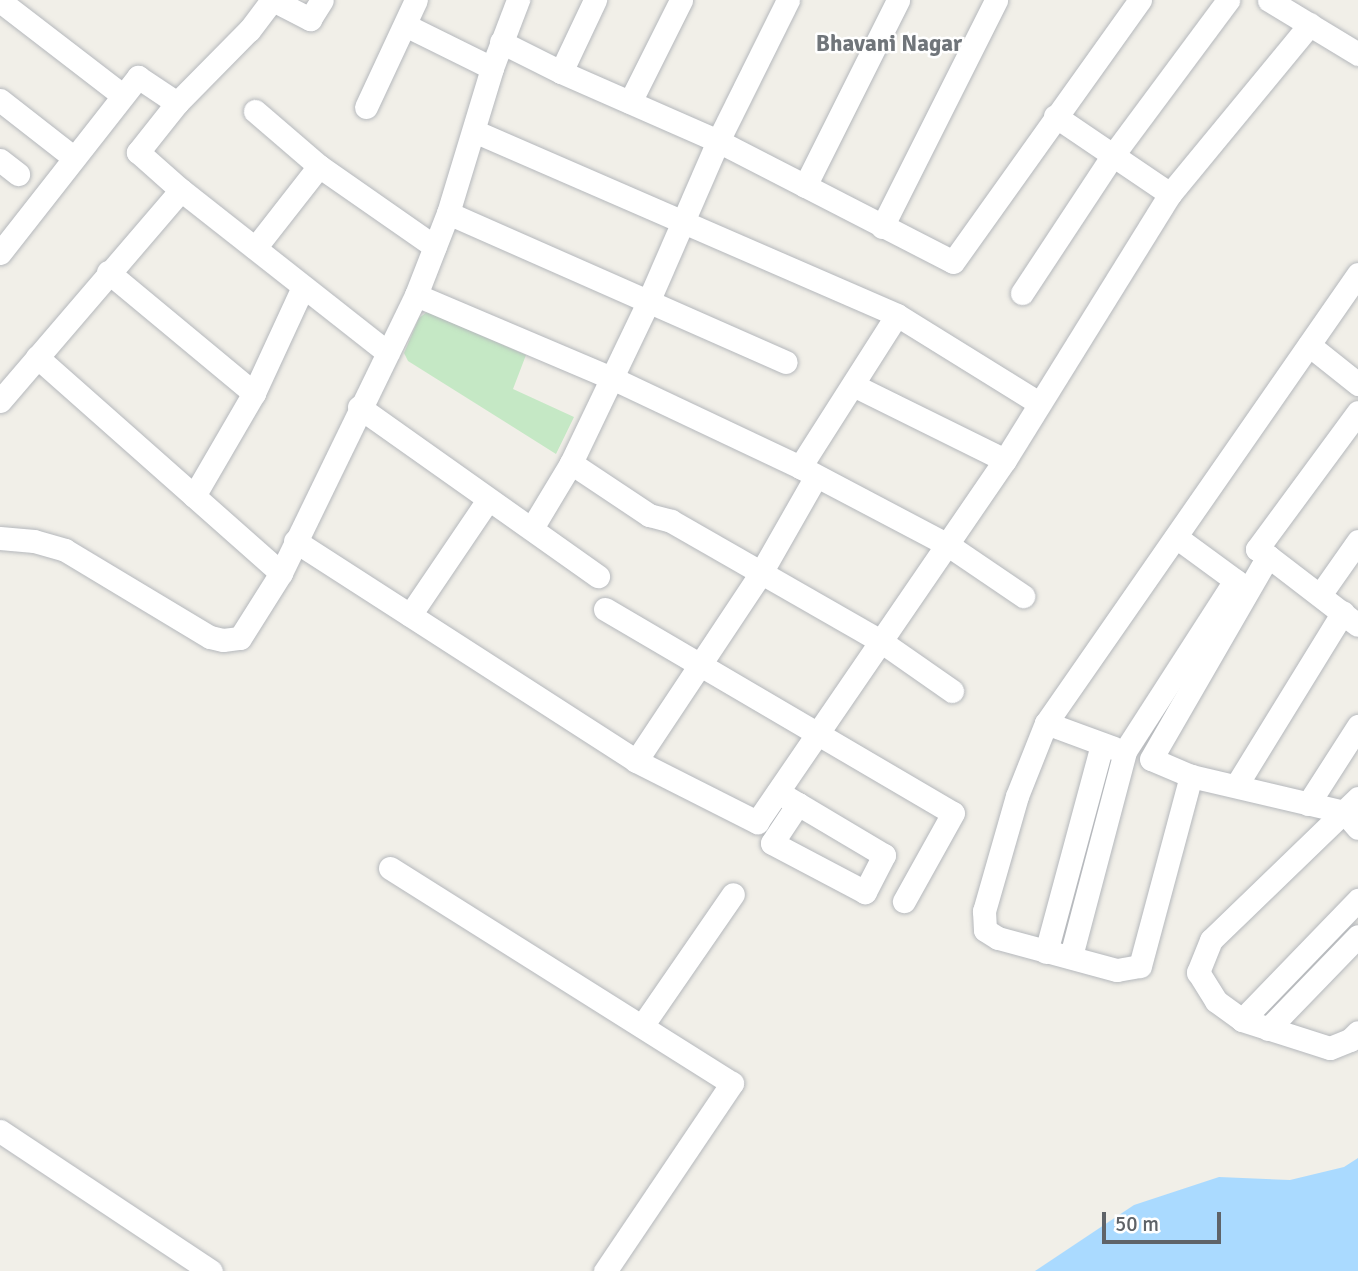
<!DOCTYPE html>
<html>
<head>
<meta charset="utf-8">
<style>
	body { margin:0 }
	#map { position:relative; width:1358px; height:1271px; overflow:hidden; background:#f1efe8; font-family:Signika,sans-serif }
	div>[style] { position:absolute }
	.green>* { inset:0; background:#c5e8c5 }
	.water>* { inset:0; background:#aadaff }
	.roads { filter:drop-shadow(0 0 2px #b5b8bc) drop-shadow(0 0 2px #b5b8bc) }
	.minor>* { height:23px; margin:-11.5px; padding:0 11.5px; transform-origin:11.5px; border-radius:11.5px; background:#fff }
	span { translate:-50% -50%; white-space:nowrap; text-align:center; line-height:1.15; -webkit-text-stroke:5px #fff; paint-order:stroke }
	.neighbourhood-label { font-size:23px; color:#70757a; font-weight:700 }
	.scale { position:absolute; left:1102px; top:1212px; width:119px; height:32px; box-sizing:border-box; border:4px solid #5f6368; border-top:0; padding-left:9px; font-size:21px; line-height:24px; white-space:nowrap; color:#5f6368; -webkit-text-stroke:5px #fff; paint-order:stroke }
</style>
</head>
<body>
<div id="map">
	<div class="green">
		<div style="clip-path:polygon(427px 312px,526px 355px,513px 389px,574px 417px,556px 454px,408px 361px,404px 353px,419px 318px)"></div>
	</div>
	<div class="water">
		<div style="clip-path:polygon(1358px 1158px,1358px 1271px,1035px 1271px,1134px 1205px,1219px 1177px,1290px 1180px,1344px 1167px)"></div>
	</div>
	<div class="roads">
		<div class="minor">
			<div style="left:272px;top:0;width:38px;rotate:127deg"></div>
			<div style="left:249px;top:30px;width:103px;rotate:134.6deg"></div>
			<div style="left:177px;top:103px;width:63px;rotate:128.5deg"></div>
			<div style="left:138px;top:152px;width:57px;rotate:41.5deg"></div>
			<div style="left:181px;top:190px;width:263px;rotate:38.2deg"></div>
			<div style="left:273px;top:0;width:42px;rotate:27.2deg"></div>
			<div style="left:310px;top:19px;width:22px;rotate:-58deg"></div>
			<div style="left:1269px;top:0;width:104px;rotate:31.2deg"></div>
			<div style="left:0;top:1px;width:154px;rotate:37.6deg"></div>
			<div style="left:405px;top:25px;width:97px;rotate:26.3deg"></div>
			<div style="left:501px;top:42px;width:67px;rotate:26.6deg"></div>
			<div style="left:561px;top:72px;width:171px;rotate:23.7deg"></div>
			<div style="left:718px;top:141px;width:264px;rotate:27.2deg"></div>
			<div style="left:953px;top:262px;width:322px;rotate:-54.5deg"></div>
			<div style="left:561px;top:72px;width:80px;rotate:-64.7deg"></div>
			<div style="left:0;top:100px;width:93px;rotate:38deg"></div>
			<div style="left:630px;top:102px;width:114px;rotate:-63.4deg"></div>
			<div style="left:366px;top:107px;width:118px;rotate:-65deg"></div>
			<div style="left:255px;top:111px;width:84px;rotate:40.7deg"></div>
			<div style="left:319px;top:166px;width:141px;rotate:34.9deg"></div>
			<div style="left:1055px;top:116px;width:139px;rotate:34.1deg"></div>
			<div style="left:474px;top:131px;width:461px;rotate:23.5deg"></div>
			<div style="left:0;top:160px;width:23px;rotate:38deg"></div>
			<div style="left:805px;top:186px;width:208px;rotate:-63.4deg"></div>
			<div style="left:448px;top:213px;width:369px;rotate:23.8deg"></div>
			<div style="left:882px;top:227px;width:254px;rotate:-63.3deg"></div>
			<div style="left:255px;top:248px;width:104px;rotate:-52deg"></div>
			<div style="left:0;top:253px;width:224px;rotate:-51.9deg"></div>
			<div style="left:138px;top:77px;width:47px;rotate:33.7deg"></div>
			<div style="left:108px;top:272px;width:190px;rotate:39.7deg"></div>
			<div style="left:1358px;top:274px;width:547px;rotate:124.79deg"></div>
			<div style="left:1046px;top:723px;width:79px;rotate:111.7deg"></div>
			<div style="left:1017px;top:796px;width:120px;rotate:106deg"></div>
			<div style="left:984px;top:911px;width:19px;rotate:87deg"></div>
			<div style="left:985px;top:930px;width:15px;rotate:32deg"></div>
			<div style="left:998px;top:938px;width:123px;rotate:15.1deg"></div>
			<div style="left:1117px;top:970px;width:23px;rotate:-10deg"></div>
			<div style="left:1140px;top:966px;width:197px;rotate:-75deg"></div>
			<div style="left:1191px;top:776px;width:157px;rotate:13.2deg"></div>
			<div style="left:1344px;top:812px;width:21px;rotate:49deg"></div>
			<div style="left:1022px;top:293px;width:165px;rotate:-56.6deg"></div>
			<div style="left:1113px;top:155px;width:193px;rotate:-53.4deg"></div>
			<div style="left:416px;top:295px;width:213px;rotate:23deg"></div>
			<div style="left:612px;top:378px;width:208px;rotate:25.3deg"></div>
			<div style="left:800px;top:467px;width:167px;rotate:27.8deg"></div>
			<div style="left:948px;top:545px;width:91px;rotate:34.2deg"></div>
			<div style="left:1309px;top:345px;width:63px;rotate:38.5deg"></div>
			<div style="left:37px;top:357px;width:326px;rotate:41.5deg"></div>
			<div style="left:853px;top:385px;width:169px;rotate:26.3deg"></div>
			<div style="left:0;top:401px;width:278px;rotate:-49.4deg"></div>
			<div style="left:359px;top:407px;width:293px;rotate:35.3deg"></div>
			<div style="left:571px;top:463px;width:94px;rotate:33.7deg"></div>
			<div style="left:649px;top:515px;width:23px;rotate:15deg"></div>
			<div style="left:671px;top:521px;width:240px;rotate:29.8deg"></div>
			<div style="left:879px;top:640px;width:89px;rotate:34.9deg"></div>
			<div style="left:800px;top:467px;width:180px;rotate:-57.5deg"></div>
			<div style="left:897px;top:315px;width:167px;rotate:31.8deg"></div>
			<div style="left:194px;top:496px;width:119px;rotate:-59.8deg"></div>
			<div style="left:254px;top:393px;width:117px;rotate:-65.2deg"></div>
			<div style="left:532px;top:528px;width:76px;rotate:-59deg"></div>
			<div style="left:571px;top:463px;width:178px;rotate:-64.4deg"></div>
			<div style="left:648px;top:302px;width:176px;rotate:-66.5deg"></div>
			<div style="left:718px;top:141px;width:157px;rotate:-63.6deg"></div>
			<div style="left:1176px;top:537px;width:88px;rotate:36.2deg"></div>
			<div style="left:0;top:538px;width:34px;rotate:5deg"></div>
			<div style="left:34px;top:541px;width:32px;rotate:16deg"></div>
			<div style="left:65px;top:550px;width:169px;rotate:31deg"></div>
			<div style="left:210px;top:637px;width:13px;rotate:13deg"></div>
			<div style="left:223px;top:640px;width:17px;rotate:-7deg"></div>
			<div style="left:240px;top:638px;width:77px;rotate:-57.8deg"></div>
			<div style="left:281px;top:573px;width:309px;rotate:-64.1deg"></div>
			<div style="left:416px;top:295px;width:88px;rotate:-68.7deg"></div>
			<div style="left:448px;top:213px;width:152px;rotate:-73.1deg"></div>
			<div style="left:492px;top:68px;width:73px;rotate:-69.1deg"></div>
			<div style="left:295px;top:541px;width:406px;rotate:32.8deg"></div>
			<div style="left:636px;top:761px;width:136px;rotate:26.8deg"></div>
			<div style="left:757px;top:822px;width:439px;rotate:-55.6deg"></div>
			<div style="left:1005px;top:460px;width:313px;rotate:-58.2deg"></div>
			<div style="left:1170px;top:194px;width:220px;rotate:-50.5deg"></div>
			<div style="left:1268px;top:556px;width:13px;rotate:-148deg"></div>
			<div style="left:1257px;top:549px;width:170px;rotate:-53.6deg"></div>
			<div style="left:1320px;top:595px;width:66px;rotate:-54.9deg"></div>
			<div style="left:605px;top:609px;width:403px;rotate:30.4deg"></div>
			<div style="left:953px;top:813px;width:101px;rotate:119.1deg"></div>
			<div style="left:410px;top:615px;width:139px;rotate:-55.9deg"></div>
			<div style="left:1046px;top:723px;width:72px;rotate:20.2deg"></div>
			<div style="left:636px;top:761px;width:228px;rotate:-56.4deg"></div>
			<div style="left:762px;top:571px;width:107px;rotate:-60.3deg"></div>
			<div style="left:1191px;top:776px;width:43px;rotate:-157deg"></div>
			<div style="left:1151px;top:759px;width:234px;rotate:-60deg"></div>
			<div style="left:1268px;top:556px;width:113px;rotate:37.5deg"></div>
			<div style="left:1236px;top:786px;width:204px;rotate:-58.4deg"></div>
			<div style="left:778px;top:792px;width:23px;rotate:31deg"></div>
			<div style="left:798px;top:804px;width:100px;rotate:30.7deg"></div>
			<div style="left:884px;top:855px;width:42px;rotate:117.2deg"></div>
			<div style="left:865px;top:892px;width:105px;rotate:-152.2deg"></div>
			<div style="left:772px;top:843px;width:47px;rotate:-56.3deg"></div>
			<div style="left:1358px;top:798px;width:204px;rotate:136deg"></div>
			<div style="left:1211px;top:940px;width:35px;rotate:112deg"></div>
			<div style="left:1198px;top:972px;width:34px;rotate:58deg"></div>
			<div style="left:1216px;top:1001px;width:32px;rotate:36deg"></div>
			<div style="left:1242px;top:1020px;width:92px;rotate:17.7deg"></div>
			<div style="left:1330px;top:1048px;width:22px;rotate:-22deg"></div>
			<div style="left:1350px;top:1040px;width:11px;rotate:-45deg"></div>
			<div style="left:1308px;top:804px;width:93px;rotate:-57.3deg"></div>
			<div style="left:390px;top:868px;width:404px;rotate:32.2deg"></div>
			<div style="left:732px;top:1083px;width:227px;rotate:124deg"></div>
			<div style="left:1046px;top:952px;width:215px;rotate:-74.9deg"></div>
			<div style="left:1071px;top:956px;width:212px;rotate:-75.2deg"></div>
			<div style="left:1125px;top:751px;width:203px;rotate:-57.2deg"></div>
			<div style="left:1242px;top:1020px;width:167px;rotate:-46deg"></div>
			<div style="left:642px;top:1026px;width:160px;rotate:-55.4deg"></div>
			<div style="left:1268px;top:1029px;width:129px;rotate:-45.9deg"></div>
			<div style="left:0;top:1131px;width:253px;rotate:33.6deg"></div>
		</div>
	</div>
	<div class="neighbourhood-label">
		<span style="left:889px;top:44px">Bhavani Nagar</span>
	</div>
	<div class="scale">50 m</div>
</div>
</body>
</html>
